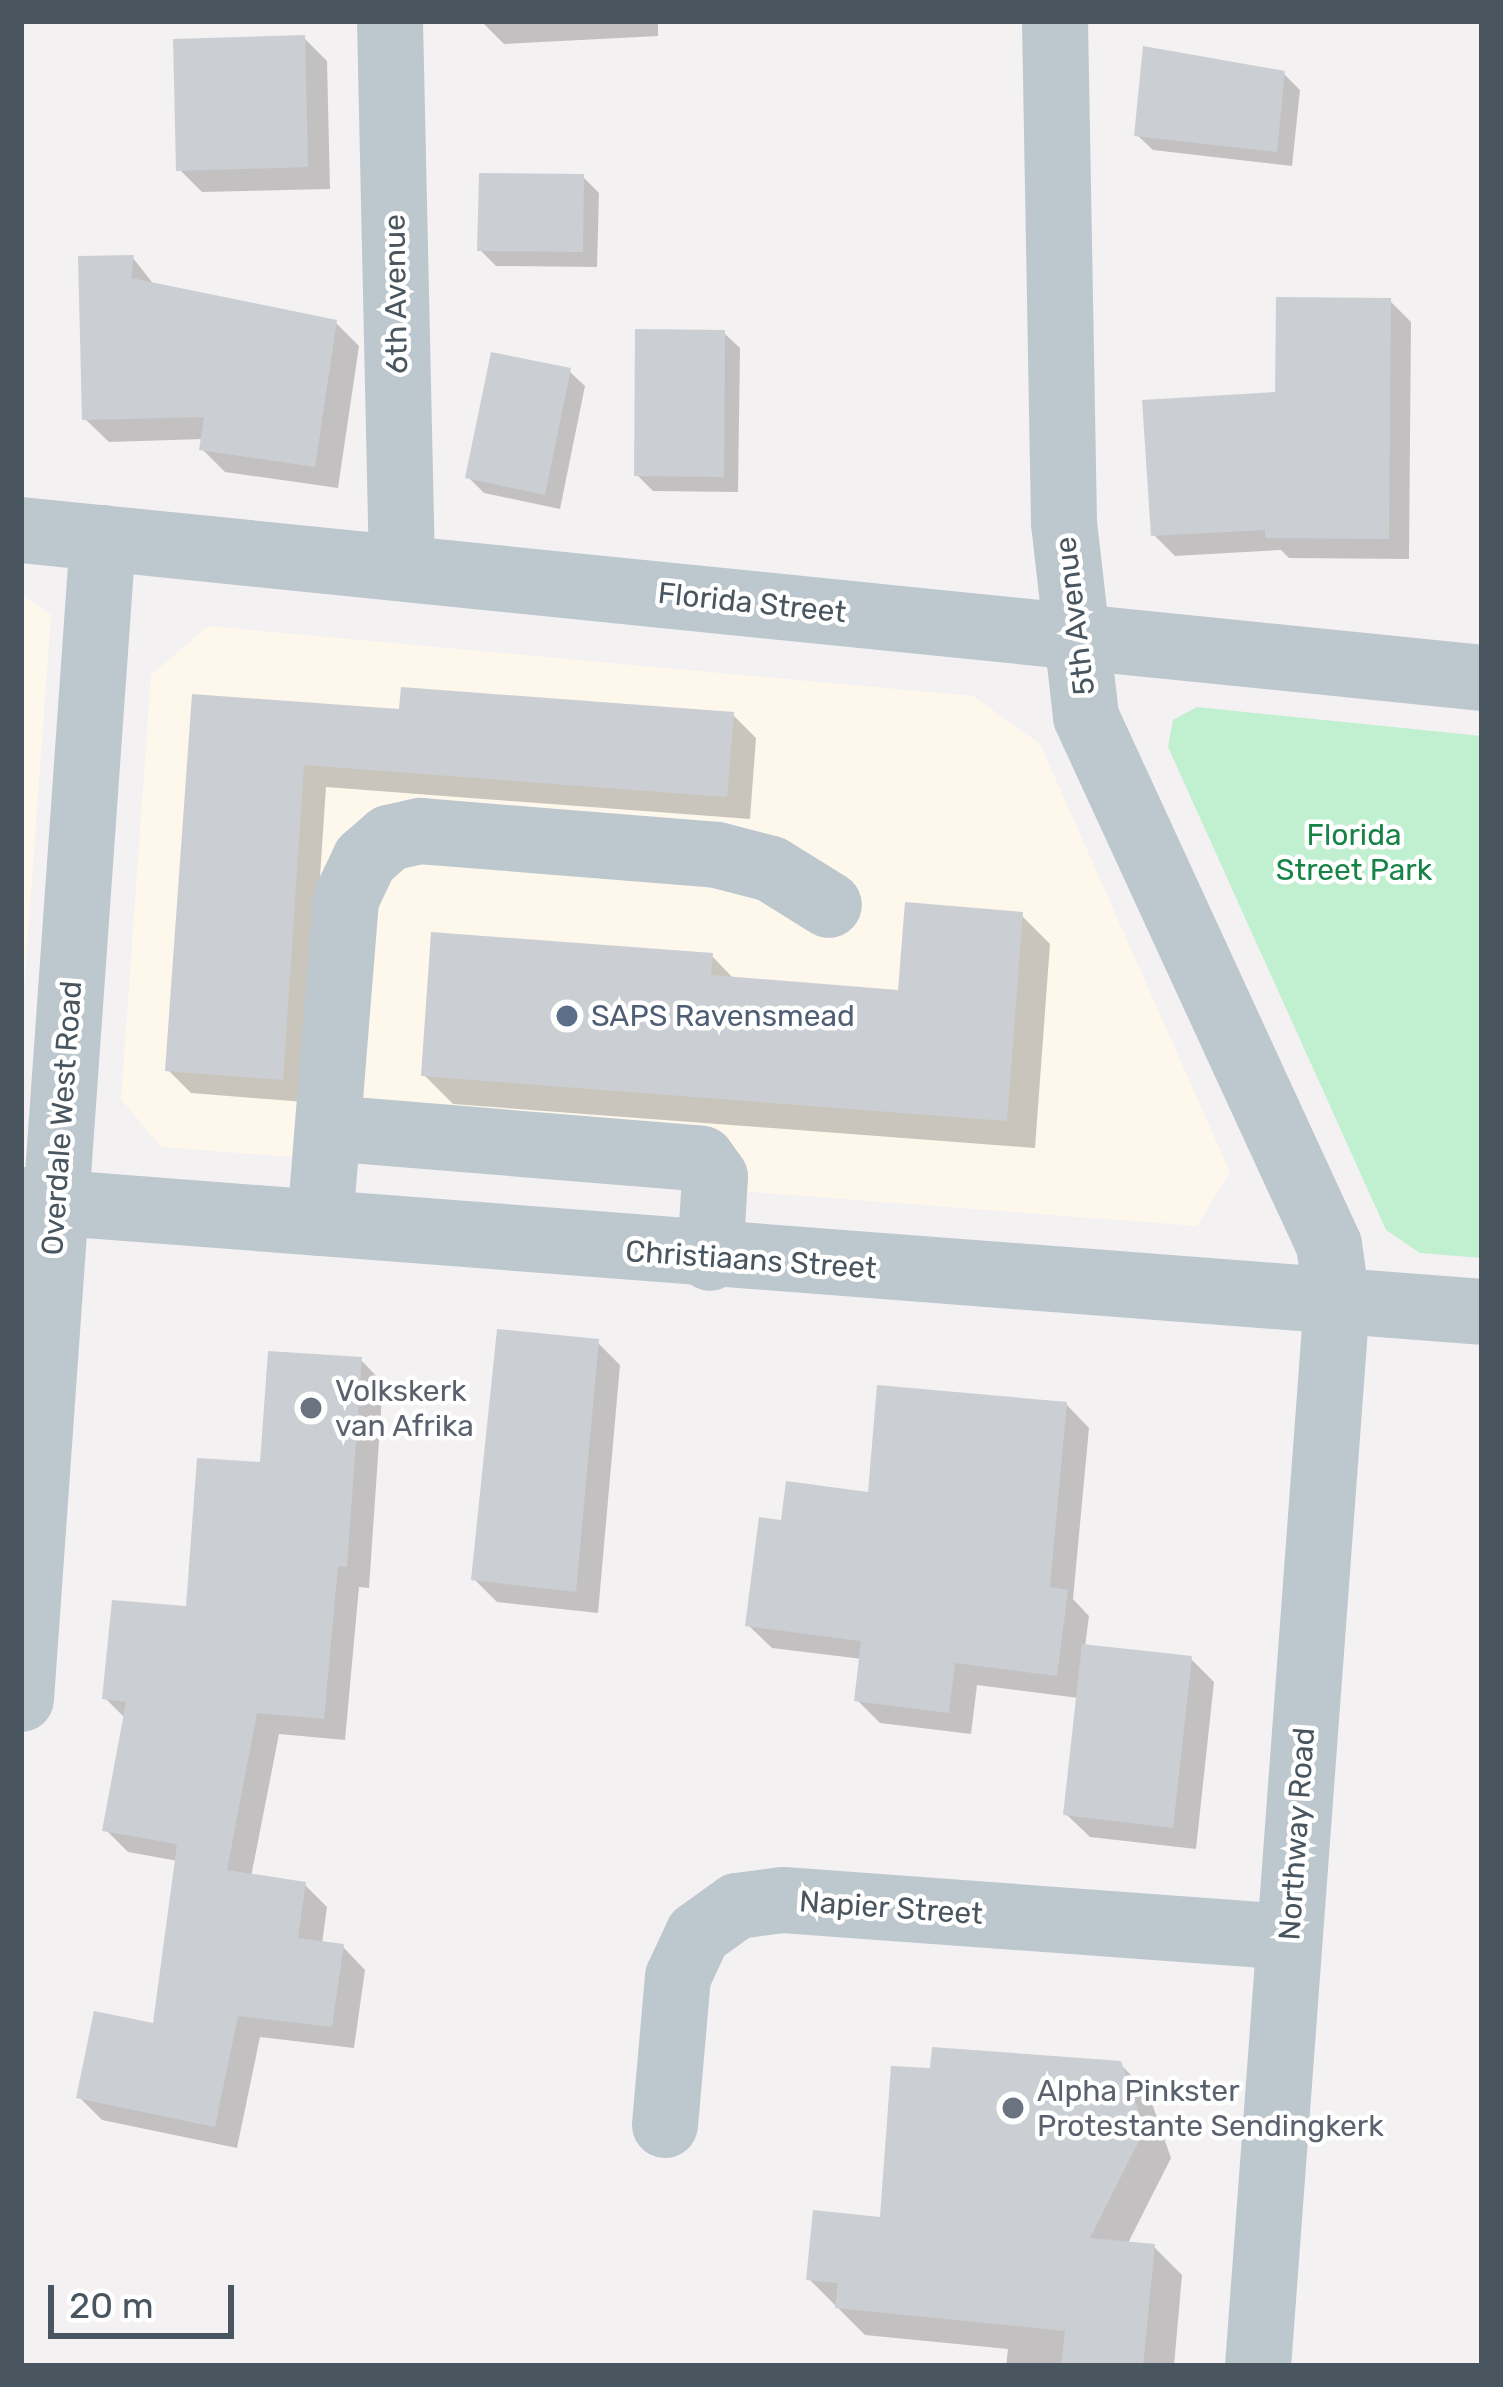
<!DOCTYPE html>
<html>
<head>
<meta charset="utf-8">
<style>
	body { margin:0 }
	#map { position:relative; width:1503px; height:2387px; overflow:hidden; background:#f4f1f2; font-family:Rubik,sans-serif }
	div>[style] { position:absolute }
	.commercial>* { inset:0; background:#fdf7ec }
	.green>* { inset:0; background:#c1f0d0 }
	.shadow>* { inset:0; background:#0003 }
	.building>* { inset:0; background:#cbcfd4 }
	.minor>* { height:66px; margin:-33px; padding:0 33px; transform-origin:33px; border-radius:33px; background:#bdc7ce }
	.dots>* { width:33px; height:33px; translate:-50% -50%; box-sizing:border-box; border:6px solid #fff; border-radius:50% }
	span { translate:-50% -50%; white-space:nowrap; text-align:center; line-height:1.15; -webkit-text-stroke:9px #fff; paint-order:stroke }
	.street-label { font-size:30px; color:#49565f }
	.park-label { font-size:30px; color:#178346 }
	.service-label { font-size:30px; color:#4e5e75 }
	.left { translate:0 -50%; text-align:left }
	.worship-label { font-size:30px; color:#5b616d }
	.frame { position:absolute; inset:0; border:24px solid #49565f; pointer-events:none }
	.scale { position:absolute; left:48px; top:2285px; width:186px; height:54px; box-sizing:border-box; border:6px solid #49565f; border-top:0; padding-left:15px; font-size:36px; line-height:42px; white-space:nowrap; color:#49565f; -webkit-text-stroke:9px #fff; paint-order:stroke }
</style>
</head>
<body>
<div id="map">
	<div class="commercial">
		<div style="clip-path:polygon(21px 594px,51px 615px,21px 1032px)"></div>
		<div style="clip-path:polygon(208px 626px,973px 696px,1040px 744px,1230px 1172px,1197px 1226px,161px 1147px,121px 1099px,151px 675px)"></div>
	</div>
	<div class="green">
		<div style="clip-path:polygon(1197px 707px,1482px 736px,1482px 1258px,1420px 1253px,1386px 1230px,1168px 747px,1173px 720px)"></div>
	</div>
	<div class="shadow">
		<div style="clip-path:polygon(481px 21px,658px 21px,658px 36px,504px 44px)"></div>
		<div style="clip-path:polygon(304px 38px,327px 61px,330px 189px,202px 192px,179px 169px)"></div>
		<div style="clip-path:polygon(1284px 74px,1300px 90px,1292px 166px,1153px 150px,1137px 135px)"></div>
		<div style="clip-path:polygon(583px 177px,599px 193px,597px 267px,496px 266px,480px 250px)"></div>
		<div style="clip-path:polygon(133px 258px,155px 286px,336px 323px,359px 346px,338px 488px,225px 472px,202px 449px,203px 439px,109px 442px,85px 419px)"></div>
		<div style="clip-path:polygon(1390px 301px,1411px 322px,1409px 559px,1289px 558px,1281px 550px,1175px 556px,1154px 535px,1278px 395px)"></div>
		<div style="clip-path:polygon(724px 333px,740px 348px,738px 492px,653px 491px,637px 475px)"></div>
		<div style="clip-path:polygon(569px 371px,585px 386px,560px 509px,484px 493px,468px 477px)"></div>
		<div style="clip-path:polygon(195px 697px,402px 713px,733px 715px,756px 738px,750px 819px,326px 787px,305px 1102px,191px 1093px,168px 1070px)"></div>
		<div style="clip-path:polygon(1021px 915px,1050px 944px,1035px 1148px,453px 1104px,424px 1075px,712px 956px,735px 980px,901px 993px)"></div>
		<div style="clip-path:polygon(597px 1342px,620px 1365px,598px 1613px,497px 1602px,474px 1579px)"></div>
		<div style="clip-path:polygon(361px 1360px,383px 1383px,369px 1588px,359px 1587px,345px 1740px,279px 1734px,251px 1877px,304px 1884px,327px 1907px,322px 1944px,343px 1947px,365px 1970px,354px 2048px,260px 2037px,237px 2148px,102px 2120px,79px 2097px,155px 2026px,178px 1861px,128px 1852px,106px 1830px,126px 1719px,105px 1698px,189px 1610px,263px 1466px)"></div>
		<div style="clip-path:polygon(1066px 1404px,1089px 1428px,1073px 1599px,1089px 1616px,1085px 1647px,1191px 1659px,1214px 1682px,1196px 1849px,1090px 1837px,1066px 1814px,1079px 1698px,977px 1685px,971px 1734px,880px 1723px,857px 1700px,862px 1659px,772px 1648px,748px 1625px,784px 1523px,870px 1495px)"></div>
		<div style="clip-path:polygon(1120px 2064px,1148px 2092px,1171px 2158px,1127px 2245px,1154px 2247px,1182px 2275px,1174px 2366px,1006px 2366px,1008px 2349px,865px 2335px,809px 2279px,883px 2220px,933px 2072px)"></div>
	</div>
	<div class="building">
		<div style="clip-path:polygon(305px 35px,308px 167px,176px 171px,173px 39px)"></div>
		<div style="clip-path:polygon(1143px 46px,1285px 71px,1277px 152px,1134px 136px)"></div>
		<div style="clip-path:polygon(479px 173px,584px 174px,583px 252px,477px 251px)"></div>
		<div style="clip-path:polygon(134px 255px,131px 278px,337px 320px,315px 467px,199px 450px,204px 417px,82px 420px,78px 256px)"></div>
		<div style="clip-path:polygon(1276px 297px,1391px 298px,1389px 539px,1265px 538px,1265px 530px,1151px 536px,1142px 400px,1275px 392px)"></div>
		<div style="clip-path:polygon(635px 329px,725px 330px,724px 477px,634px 476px)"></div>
		<div style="clip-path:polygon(491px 352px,571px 368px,545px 495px,465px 478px)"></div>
		<div style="clip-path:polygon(401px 687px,734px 712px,727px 797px,304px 765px,283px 1080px,165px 1071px,192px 694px,399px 709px)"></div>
		<div style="clip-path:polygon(905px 902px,1023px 912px,1007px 1121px,421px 1076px,431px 932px,713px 953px,711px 975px,898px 990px)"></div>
		<div style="clip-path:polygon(497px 1329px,599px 1339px,576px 1592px,471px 1580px)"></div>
		<div style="clip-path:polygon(268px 1351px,362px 1357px,347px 1567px,338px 1566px,324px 1719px,257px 1713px,227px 1870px,306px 1882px,298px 1938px,344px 1944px,332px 2027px,238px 2016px,215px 2127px,76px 2098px,94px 2011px,153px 2023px,177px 1844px,102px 1831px,126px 1702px,102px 1699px,112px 1600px,186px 1606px,197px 1458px,260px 1462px)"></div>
		<div style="clip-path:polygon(877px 1385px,1067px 1402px,1050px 1587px,1068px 1590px,1057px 1676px,955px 1663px,949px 1713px,854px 1701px,861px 1641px,745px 1626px,759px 1517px,781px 1520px,786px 1481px,868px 1492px)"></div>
		<div style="clip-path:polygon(1082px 1644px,1192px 1656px,1173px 1828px,1063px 1815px)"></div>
		<div style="clip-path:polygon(932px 2047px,1121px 2061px,1145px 2129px,1090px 2238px,1155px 2244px,1143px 2366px,1061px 2366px,1065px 2331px,835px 2308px,838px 2283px,806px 2280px,813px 2210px,880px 2217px,891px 2066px,930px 2068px)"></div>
	</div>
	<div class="minor">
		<div style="left:390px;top:21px;width:547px;rotate:88.74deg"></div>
		<div style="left:1055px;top:21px;width:502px;rotate:88.97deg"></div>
		<div style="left:1064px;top:523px;width:195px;rotate:83.5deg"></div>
		<div style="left:1086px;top:717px;width:581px;rotate:65.29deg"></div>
		<div style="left:1329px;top:1245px;width:57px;rotate:81.9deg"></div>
		<div style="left:1337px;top:1301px;width:1068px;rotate:94.24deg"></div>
		<div style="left:21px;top:530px;width:1468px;rotate:5.78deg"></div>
		<div style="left:328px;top:1128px;width:375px;rotate:4.7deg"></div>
		<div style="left:702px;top:1159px;width:22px;rotate:54deg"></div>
		<div style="left:715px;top:1177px;width:81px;rotate:93.5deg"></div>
		<div style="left:21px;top:1200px;width:1465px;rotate:4.38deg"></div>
		<div style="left:320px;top:1223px;width:325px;rotate:-85.4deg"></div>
		<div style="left:346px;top:899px;width:44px;rotate:-64.6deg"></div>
		<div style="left:365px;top:859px;width:32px;rotate:-41deg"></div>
		<div style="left:389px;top:838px;width:32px;rotate:-13deg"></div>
		<div style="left:420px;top:831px;width:298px;rotate:4.6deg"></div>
		<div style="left:717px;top:855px;width:56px;rotate:14.5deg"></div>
		<div style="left:771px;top:869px;width:68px;rotate:31.8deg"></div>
		<div style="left:21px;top:1699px;width:1164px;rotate:-85.96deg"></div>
		<div style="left:665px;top:2125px;width:149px;rotate:-85deg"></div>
		<div style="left:678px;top:1977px;width:47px;rotate:-65.1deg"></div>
		<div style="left:698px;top:1934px;width:48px;rotate:-35.7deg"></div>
		<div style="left:737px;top:1906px;width:46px;rotate:-7.4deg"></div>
		<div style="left:783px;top:1900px;width:507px;rotate:4.18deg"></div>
	</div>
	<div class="dots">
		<div style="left:567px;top:1016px;background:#5c6f8a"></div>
		<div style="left:311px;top:1408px;background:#6b7280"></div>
		<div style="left:1013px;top:2108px;background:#6b7280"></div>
	</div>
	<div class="street-label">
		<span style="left:396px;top:294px;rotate:-91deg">6th Avenue</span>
		<span style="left:752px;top:603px;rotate:6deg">Florida Street</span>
		<span style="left:1075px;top:616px;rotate:-97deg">5th Avenue</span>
		<span style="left:62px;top:1118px;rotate:-86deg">Overdale West Road</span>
		<span style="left:751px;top:1260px;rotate:4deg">Christiaans Street</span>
		<span style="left:1297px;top:1834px;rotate:-86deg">Northway Road</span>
		<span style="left:891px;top:1908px;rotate:4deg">Napier Street</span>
	</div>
	<div class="park-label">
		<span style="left:1354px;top:852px">Florida<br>Street Park</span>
	</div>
	<div class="service-label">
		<span class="left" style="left:591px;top:1016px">SAPS Ravensmead</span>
	</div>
	<div class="worship-label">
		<span class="left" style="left:335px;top:1408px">Volkskerk<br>van Afrika</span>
		<span class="left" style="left:1037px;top:2108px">Alpha Pinkster<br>Protestante Sendingkerk</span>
	</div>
	<div class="frame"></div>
	<div class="scale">20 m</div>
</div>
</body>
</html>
